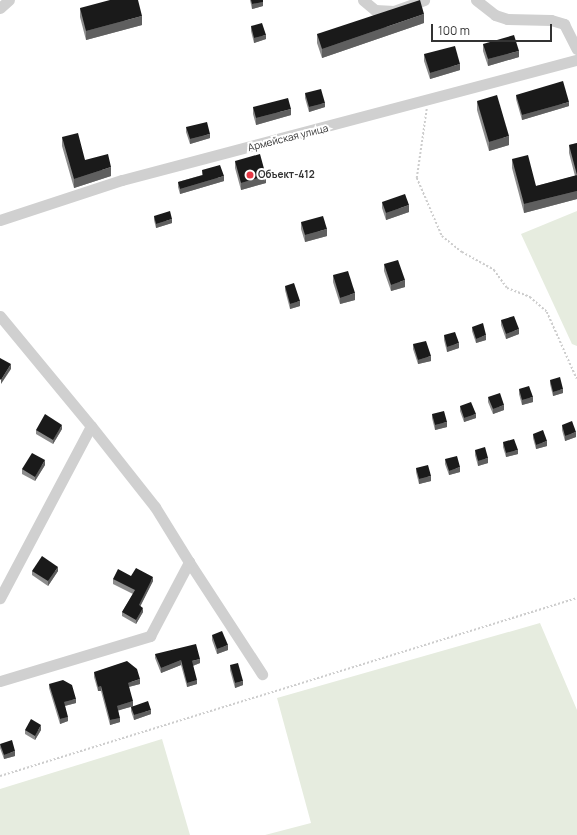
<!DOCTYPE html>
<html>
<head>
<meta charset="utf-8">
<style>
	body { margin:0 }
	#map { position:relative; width:577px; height:835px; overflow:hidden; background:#fff; font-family:Manrope,sans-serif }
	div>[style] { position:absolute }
	.green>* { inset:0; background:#e6ecdf }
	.path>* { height:1.5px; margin-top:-0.75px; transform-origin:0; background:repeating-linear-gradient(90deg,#cdcdcd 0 2px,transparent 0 4px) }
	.minor>* { height:11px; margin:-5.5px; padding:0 5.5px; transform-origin:5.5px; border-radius:5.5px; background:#d0d0d0 }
	.wall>* { inset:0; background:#8c8c8c }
	.shaded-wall>* { inset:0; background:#5f5f5f }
	.building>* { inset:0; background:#1a1a1a }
	.dots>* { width:11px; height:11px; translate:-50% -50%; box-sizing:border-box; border:2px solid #fff; border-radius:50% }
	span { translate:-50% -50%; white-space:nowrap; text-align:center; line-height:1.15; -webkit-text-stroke:4px #fff; paint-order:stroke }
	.street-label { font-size:10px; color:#333 }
	.poi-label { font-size:10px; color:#333; font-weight:700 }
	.left { translate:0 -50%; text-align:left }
	.scale { position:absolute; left:431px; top:24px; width:121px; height:18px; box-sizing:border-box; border:2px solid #333; border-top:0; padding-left:5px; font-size:12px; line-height:14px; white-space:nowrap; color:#333; -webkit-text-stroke:3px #fff; paint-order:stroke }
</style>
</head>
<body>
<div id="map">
	<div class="green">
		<div style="clip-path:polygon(577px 211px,577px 346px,572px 344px,521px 234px)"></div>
		<div style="clip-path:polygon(540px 623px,577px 710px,577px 835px,265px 835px,311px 823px,277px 698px)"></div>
		<div style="clip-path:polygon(162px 739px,190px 835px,0 835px,0 789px)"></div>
	</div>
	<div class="path">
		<div style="left:427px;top:109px;width:70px;rotate:98.2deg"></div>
		<div style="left:417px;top:178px;width:63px;rotate:66.7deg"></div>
		<div style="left:442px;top:236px;width:26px;rotate:39deg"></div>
		<div style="left:462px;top:252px;width:37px;rotate:29deg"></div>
		<div style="left:494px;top:270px;width:22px;rotate:54deg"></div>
		<div style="left:507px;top:288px;width:25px;rotate:21deg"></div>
		<div style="left:530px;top:297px;width:23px;rotate:41deg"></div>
		<div style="left:547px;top:312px;width:73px;rotate:65.9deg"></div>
		<div style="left:0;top:776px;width:604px;rotate:-17.14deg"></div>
	</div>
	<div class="minor">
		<div style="left:363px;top:0;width:16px;rotate:40deg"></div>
		<div style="left:375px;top:10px;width:19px;rotate:3deg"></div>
		<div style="left:394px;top:11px;width:32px;rotate:-20deg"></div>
		<div style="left:476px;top:0;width:24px;rotate:38deg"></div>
		<div style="left:495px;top:15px;width:13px;rotate:18deg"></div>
		<div style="left:507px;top:19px;width:44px;rotate:1.3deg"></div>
		<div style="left:551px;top:20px;width:14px;rotate:17deg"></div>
		<div style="left:564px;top:24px;width:28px;rotate:63deg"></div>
		<div style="left:0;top:8px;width:12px;rotate:-42deg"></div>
		<div style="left:0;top:220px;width:128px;rotate:-18.2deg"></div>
		<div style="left:122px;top:180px;width:471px;rotate:-14.8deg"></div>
		<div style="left:0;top:316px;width:143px;rotate:50.4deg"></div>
		<div style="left:91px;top:426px;width:195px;rotate:117.9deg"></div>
		<div style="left:189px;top:562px;width:134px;rotate:56.9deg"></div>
		<div style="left:0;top:681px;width:157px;rotate:-16.7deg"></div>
		<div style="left:150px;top:636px;width:84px;rotate:-62.2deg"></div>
		<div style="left:189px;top:562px;width:65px;rotate:-121.7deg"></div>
		<div style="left:155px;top:507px;width:103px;rotate:-128.3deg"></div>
	</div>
	<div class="wall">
		<div style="clip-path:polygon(250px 0,263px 0,263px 6px,252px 9px)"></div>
		<div style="clip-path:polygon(80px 8px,142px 25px,86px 40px,80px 17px)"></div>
		<div style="clip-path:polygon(424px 23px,322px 58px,317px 43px,317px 34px)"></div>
		<div style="clip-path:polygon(251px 26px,266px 39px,254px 43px,251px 31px)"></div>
		<div style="clip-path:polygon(483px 44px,519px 57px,488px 66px,483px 51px)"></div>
		<div style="clip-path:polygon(424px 54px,460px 70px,430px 79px,424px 61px)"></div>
		<div style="clip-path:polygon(305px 93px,325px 107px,309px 112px,305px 98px)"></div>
		<div style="clip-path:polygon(516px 95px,569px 106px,522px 120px,516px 99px)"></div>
		<div style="clip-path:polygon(477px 101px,509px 145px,489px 151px,477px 110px)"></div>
		<div style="clip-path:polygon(253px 107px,291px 115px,256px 125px,253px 114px)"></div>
		<div style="clip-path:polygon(186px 127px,210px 138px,190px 144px,186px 132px)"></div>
		<div style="clip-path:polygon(62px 137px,85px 160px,111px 176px,74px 188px,62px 146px)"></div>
		<div style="clip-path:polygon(577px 143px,577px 199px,524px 213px,512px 168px,512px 159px,536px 186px,575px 176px,569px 153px,569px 145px)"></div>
		<div style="clip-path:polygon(235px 161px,266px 183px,241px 190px,235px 168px)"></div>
		<div style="clip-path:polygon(202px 170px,224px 181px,180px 194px,178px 187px,178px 182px,202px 175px)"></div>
		<div style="clip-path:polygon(382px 202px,409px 212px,386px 220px,382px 208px)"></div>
		<div style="clip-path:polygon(154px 216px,172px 223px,156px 228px,154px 220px)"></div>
		<div style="clip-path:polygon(301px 222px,327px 236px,305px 242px,301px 229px)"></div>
		<div style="clip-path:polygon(384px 264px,405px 287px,391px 291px,384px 271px)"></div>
		<div style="clip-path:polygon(333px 275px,355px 300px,340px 304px,333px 282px)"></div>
		<div style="clip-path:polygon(285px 286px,300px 306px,290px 309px,285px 290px)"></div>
		<div style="clip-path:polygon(501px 320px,519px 334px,506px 339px,501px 325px)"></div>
		<div style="clip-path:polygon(472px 327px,486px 340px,476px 343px,472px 331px)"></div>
		<div style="clip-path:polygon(444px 335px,459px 348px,447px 352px,444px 340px)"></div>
		<div style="clip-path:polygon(413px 344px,431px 361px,418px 364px,413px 349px)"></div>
		<div style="clip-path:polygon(550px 380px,563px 393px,553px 396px,550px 384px)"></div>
		<div style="clip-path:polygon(519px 389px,533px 402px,522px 405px,519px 394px)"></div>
		<div style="clip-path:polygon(488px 397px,504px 410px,493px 414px,488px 402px)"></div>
		<div style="clip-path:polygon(460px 406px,476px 418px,464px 422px,460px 411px)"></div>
		<div style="clip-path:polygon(432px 414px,447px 427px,435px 430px,432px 418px)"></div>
		<div style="clip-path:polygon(562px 425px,576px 437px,565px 441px,562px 430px)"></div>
		<div style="clip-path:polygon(62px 429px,53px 444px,36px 434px,36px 430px)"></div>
		<div style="clip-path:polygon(533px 434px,547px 446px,536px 449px,533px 438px)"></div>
		<div style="clip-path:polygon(503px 442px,518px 454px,506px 457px,503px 447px)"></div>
		<div style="clip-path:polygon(475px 450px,488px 463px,478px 466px,475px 455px)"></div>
		<div style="clip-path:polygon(445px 459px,460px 472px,449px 475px,445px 464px)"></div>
		<div style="clip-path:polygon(45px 465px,35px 481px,22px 474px,22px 469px)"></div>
		<div style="clip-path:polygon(416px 468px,431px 481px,419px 484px,416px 472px)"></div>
		<div style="clip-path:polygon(32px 571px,58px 571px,48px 586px,32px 575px)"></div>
		<div style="clip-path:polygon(131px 576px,153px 581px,140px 606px,143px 612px,136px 624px,122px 616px,122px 612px,133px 594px,113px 584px,113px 579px)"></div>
		<div style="clip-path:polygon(212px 635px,228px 650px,217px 654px,212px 640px)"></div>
		<div style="clip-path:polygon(155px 654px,200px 663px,193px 666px,197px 684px,187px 687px,181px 665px,161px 673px,155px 658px)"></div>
		<div style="clip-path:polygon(230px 665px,243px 685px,235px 688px,230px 670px)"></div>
		<div style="clip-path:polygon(94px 672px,140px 684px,129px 687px,133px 706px,151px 714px,134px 720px,131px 711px,131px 707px,118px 710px,120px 722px,110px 725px,101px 691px,98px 691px,94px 677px)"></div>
		<div style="clip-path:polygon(49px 684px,76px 703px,65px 706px,68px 721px,60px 724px,49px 688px)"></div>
		<div style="clip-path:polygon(25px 730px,41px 730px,35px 740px,25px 734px)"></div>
		<div style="clip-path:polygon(0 744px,15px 756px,4px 759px,0 748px)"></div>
	</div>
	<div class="shaded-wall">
		<div style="clip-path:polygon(263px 2px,263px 6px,252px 9px,252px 4px)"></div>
		<div style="clip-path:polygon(424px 14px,424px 23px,322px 58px,322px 49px)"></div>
		<div style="clip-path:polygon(142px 16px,142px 25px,86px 40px,86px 31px)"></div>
		<div style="clip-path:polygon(266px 35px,266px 39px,254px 43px,254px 38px)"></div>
		<div style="clip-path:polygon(519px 51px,519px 57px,488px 66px,488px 59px)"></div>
		<div style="clip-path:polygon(460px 64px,460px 70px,430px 79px,430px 73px)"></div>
		<div style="clip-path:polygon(569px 102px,569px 106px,522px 120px,522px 115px)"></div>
		<div style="clip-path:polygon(325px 103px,325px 107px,309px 112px,309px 107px)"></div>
		<div style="clip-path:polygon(291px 109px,291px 115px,256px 125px,256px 118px)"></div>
		<div style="clip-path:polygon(210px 134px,210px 138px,190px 144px,190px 139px)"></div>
		<div style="clip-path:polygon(509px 136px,509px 145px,489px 151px,489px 142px)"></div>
		<div style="clip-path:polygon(111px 167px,111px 176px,74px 188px,74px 179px)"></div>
		<div style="clip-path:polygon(224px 176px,224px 181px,180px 194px,180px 189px)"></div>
		<div style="clip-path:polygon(266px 176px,266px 183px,241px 190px,241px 183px)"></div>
		<div style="clip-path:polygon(577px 191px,577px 199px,524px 213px,524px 204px)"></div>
		<div style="clip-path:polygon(409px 205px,409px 212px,386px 220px,386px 213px)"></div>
		<div style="clip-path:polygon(172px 219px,172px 223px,156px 228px,156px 224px)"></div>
		<div style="clip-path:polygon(327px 229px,327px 236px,305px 242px,305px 235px)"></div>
		<div style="clip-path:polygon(405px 280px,405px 287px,391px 291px,391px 285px)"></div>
		<div style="clip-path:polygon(355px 293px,355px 300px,340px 304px,340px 298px)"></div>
		<div style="clip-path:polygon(300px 301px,300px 306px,290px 309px,290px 304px)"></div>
		<div style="clip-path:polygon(519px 329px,519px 334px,506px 339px,506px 334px)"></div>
		<div style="clip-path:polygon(486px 335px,486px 340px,476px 343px,476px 339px)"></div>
		<div style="clip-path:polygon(459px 343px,459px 348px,447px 352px,447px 347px)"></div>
		<div style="clip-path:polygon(431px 356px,431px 361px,418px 364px,418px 360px)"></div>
		<div style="clip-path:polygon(11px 364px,11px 369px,1px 384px,1px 380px)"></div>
		<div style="clip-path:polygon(563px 389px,563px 393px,553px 396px,553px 392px)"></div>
		<div style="clip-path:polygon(533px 397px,533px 402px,522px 405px,522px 400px)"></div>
		<div style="clip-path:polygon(504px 405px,504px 410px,493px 414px,493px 409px)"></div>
		<div style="clip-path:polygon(476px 414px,476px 418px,464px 422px,464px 418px)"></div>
		<div style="clip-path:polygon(447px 422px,447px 427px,435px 430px,435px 425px)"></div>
		<div style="clip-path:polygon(62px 425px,62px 429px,53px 444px,53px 440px)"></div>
		<div style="clip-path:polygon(576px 432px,576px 437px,565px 441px,565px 436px)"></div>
		<div style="clip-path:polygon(547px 441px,547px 446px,536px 449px,536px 445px)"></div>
		<div style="clip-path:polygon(518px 450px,518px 454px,506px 457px,506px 453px)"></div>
		<div style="clip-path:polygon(488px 458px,488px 463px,478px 466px,478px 461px)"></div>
		<div style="clip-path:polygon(45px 460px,45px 465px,35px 481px,35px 477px)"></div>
		<div style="clip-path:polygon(460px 467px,460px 472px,449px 475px,449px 471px)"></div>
		<div style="clip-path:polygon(431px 476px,431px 481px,419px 484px,419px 479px)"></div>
		<div style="clip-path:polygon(58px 567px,58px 571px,48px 586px,48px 581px)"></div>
		<div style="clip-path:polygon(153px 577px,153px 581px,139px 609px,139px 605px)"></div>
		<div style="clip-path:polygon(143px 608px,143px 612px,136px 624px,136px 620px)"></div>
		<div style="clip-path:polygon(228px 645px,228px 650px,217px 654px,217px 649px)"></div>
		<div style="clip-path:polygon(200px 659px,200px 663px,192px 666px,192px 661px)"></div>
		<div style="clip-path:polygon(181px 660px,181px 665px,161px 673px,161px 668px)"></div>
		<div style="clip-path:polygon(140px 679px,140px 684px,128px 687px,128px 683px)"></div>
		<div style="clip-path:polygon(197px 680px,197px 684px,187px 687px,187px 683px)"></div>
		<div style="clip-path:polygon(243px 681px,243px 685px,235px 688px,235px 683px)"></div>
		<div style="clip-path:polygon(101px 686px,101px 691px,98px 691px,98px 687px)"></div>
		<div style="clip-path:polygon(76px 699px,76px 703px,64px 706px,64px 702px)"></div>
		<div style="clip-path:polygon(133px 701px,133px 706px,117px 711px,117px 706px)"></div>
		<div style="clip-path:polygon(151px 710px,151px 714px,134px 720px,134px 715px)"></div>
		<div style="clip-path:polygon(68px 717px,68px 721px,60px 724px,60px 719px)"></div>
		<div style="clip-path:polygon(120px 718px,120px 722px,110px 725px,110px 720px)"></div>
		<div style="clip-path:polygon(41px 725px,41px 730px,35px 740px,35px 736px)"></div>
		<div style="clip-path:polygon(15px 751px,15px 756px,4px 759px,4px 755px)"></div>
	</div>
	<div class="building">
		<div style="clip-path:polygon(110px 0,138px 0,142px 16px,86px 31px,80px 8px)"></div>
		<div style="clip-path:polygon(251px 0,263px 0,263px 2px,252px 4px)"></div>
		<div style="clip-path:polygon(420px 0,424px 14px,322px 49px,317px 34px)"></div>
		<div style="clip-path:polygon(262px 23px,266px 35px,254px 38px,251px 26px)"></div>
		<div style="clip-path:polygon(514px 35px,519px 51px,488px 59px,483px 44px)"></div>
		<div style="clip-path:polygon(455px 46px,460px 64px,430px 73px,424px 54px)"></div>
		<div style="clip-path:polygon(563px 81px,569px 102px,522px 115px,516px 95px)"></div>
		<div style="clip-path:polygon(321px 89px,325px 103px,309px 107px,305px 93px)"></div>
		<div style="clip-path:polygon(497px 95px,509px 136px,489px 142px,477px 101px)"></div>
		<div style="clip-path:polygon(288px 98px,291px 109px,256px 118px,253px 107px)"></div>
		<div style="clip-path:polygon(207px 122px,210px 134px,190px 139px,186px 127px)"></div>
		<div style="clip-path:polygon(78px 133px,85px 160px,108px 154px,111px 167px,74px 179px,62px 137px)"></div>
		<div style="clip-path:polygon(577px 143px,577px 191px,524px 204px,512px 159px,528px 155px,536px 186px,577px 175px,569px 145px)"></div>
		<div style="clip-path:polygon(260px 154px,266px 176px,241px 183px,235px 161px)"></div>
		<div style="clip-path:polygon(220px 165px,224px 176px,180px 189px,178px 182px,203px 175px,202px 170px)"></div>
		<div style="clip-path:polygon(405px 194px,409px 205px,386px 213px,382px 202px)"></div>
		<div style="clip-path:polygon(170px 211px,172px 219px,156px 224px,154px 216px)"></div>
		<div style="clip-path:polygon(323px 216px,327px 229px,305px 235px,301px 222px)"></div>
		<div style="clip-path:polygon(398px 260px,405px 280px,391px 285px,384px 264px)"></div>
		<div style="clip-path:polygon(348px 271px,355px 293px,340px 298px,333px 275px)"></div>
		<div style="clip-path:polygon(294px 283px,300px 301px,290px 304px,285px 286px)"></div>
		<div style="clip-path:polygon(514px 316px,519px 329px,506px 334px,501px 320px)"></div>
		<div style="clip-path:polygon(483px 323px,486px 335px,476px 339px,472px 327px)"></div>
		<div style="clip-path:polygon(455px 332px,459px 343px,447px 347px,444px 335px)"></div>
		<div style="clip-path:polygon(426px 341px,431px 356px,418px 360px,413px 344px)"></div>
		<div style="clip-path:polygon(0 358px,11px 364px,1px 380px,0 379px)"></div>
		<div style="clip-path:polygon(560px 377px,563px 389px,553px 392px,550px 380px)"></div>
		<div style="clip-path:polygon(529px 386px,533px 397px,522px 400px,519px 389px)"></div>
		<div style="clip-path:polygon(500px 393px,504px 405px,493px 409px,488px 397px)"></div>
		<div style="clip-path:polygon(471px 402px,476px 414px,464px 418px,460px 406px)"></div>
		<div style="clip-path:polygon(444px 411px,447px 422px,435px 425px,432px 414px)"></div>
		<div style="clip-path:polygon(45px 414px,62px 425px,53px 440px,36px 430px)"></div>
		<div style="clip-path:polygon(572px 421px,576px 432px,565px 436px,562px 425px)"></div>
		<div style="clip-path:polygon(543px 430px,547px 441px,536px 445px,533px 434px)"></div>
		<div style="clip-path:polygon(514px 439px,518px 450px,506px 453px,503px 442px)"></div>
		<div style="clip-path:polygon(485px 447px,488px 458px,478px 461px,475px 450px)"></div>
		<div style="clip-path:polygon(32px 453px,45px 460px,35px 477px,22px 469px)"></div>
		<div style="clip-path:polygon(457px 456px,460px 467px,449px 471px,445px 459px)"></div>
		<div style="clip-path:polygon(428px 465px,431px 476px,419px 479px,416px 468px)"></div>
		<div style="clip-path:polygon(42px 556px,58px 567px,48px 581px,32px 571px)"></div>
		<div style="clip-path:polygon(136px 568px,153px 577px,139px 605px,143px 608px,136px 620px,122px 612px,135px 590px,113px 579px,118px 569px,131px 576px)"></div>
		<div style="clip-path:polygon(222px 631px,228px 645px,217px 649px,212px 635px)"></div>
		<div style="clip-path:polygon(196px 644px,200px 659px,192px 661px,197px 680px,187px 683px,181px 660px,161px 668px,155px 654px)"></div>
		<div style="clip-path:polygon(127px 661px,137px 669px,140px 679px,128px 683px,133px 701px,117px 706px,120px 718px,110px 720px,101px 686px,98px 687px,94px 672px)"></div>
		<div style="clip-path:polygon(238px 663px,243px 681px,235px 683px,230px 665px)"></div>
		<div style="clip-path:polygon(63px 680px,72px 685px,76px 699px,64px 702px,68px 717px,60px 719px,49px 684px)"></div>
		<div style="clip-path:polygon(148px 701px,151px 710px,134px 715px,131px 707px)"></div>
		<div style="clip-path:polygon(31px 719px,41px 725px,35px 736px,25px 730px)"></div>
		<div style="clip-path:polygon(12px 740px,15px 751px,4px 755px,0 744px)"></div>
	</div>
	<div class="dots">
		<div style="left:250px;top:175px;background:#e63946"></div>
	</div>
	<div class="street-label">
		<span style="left:288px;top:138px;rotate:-14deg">Армейская улица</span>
	</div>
	<div class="poi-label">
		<span class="left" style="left:258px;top:175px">Объект-412</span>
	</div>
	<div class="scale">100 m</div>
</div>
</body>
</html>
